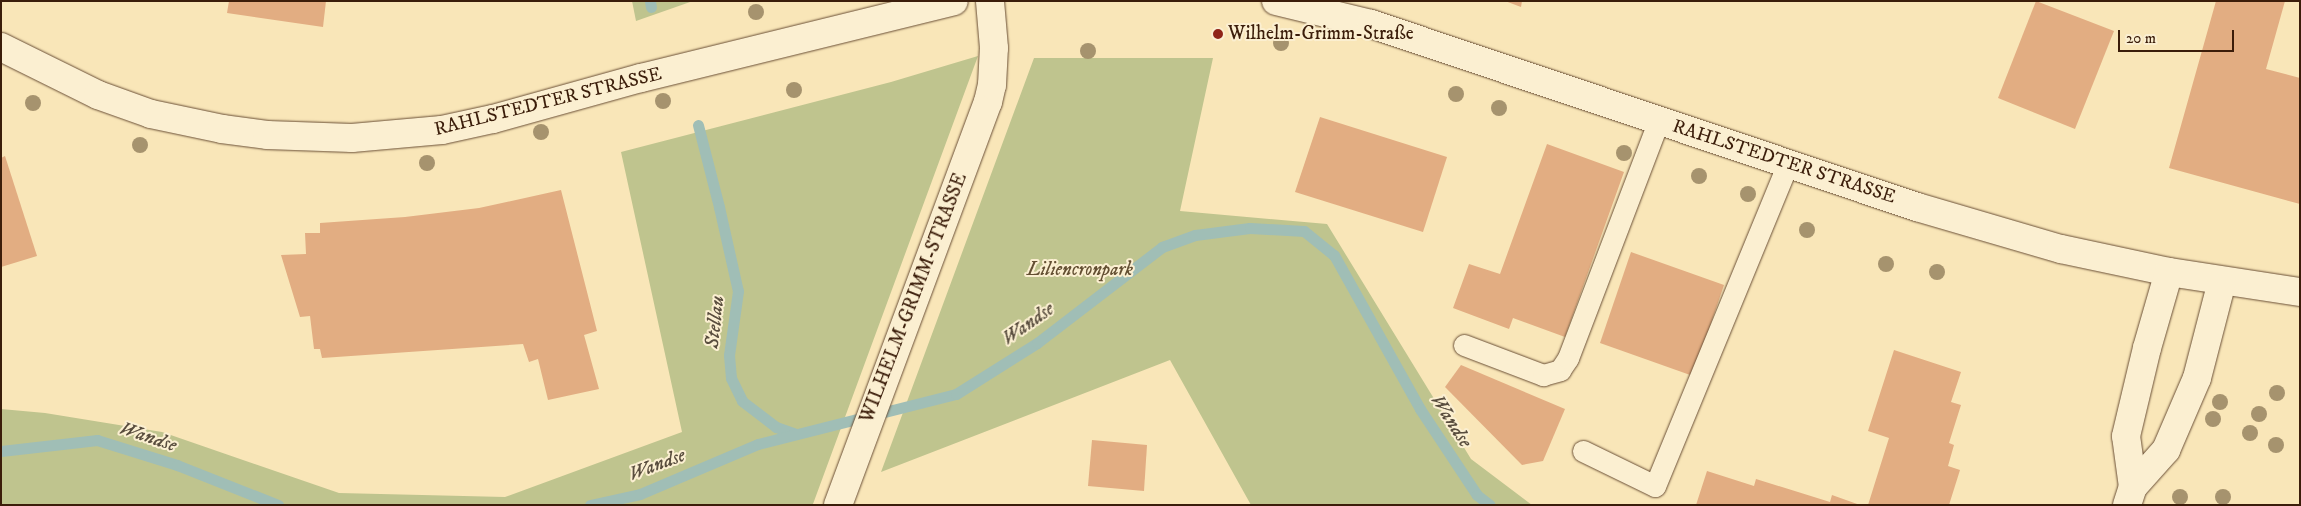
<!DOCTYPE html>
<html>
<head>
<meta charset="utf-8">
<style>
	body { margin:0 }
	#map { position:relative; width:2301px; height:506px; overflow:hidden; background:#f9e6b8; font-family:"IM FELL DW Pica",serif }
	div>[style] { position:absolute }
	.green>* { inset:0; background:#bfc48e }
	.stream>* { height:11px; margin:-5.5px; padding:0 5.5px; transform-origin:5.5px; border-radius:5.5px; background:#a0beb6 }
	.building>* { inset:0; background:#e2ad82 }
	.roads { filter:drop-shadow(0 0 1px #6a4f36) drop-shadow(0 0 1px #6a4f36) }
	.service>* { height:21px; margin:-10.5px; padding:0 10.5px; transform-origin:10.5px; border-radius:10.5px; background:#fbefd1 }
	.minor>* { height:28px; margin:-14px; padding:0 14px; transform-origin:14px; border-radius:14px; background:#fbefd1 }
	.secondary>* { height:28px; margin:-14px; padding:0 14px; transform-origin:14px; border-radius:14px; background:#fbefd1 }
	.trees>* { width:16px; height:16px; margin:-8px; border-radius:50%; background:#a6936e }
	.dots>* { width:14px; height:14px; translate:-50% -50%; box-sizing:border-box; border:2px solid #fbefd1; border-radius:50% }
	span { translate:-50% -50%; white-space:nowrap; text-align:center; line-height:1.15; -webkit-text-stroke:4px #fbefd1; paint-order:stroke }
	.poi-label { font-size:19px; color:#3b1d0a }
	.left { translate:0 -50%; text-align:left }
	.street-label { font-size:19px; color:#3b1d0a }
	.park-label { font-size:19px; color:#634f32; font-style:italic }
	.water-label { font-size:20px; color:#594d3e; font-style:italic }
	.frame { position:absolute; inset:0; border:2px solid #3b1d0a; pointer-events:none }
	.scale { position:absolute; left:2118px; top:30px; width:116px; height:22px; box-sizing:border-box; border:2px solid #3b1d0a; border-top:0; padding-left:6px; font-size:15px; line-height:18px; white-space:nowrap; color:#3b1d0a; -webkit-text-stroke:4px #fbefd1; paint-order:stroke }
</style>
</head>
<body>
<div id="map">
	<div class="green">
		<div style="clip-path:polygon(632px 1px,693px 1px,636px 21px)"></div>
		<div style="clip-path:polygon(978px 56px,813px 504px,1px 505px,1px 409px,45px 413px,162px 432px,339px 493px,505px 497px,682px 432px,621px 152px,891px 82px)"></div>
		<div style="clip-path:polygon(1034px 58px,1213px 58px,1180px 211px,1327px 224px,1471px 459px,1532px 505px,1251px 505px,1170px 360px,881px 472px)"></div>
	</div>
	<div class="stream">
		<div style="left:650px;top:1px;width:6px;rotate:81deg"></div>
		<div style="left:698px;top:125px;width:85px;rotate:75.6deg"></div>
		<div style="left:719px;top:207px;width:86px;rotate:77.3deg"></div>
		<div style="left:738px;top:291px;width:65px;rotate:98deg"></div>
		<div style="left:729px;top:355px;width:23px;rotate:85deg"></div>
		<div style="left:731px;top:378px;width:25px;rotate:64deg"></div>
		<div style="left:742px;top:401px;width:43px;rotate:37.4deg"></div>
		<div style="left:776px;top:427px;width:21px;rotate:19deg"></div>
		<div style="left:1px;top:451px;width:97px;rotate:-6.5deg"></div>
		<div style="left:97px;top:440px;width:84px;rotate:17.4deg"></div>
		<div style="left:177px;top:465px;width:109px;rotate:21.6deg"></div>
		<div style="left:590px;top:505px;width:51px;rotate:-12.4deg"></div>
		<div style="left:640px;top:494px;width:128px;rotate:-23deg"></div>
		<div style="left:758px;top:444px;width:204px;rotate:-14.2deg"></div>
		<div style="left:956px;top:394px;width:96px;rotate:-32.2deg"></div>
		<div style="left:1037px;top:343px;width:158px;rotate:-37.5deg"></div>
		<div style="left:1162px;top:247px;width:35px;rotate:-20deg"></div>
		<div style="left:1195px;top:235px;width:55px;rotate:-7.3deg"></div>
		<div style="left:1250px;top:228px;width:54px;rotate:3.2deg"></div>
		<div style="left:1304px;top:231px;width:38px;rotate:39deg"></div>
		<div style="left:1334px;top:255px;width:176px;rotate:60.8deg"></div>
		<div style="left:1420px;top:409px;width:103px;rotate:56.5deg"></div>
		<div style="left:1477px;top:495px;width:16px;rotate:38deg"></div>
	</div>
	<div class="building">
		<div style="clip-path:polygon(229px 1px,326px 1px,323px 27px,227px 13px)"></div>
		<div style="clip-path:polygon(1505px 1px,1522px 1px,1521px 7px)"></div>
		<div style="clip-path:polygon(2036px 1px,2114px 31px,2075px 129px,1998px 98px)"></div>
		<div style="clip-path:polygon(2216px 1px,2285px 1px,2266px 69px,2300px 78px,2300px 204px,2169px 168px)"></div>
		<div style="clip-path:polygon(1320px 117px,1447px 157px,1423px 232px,1295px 192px)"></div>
		<div style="clip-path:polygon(1547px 144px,1624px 172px,1565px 337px,1513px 318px,1509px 329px,1453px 308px,1469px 264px,1500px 274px)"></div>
		<div style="clip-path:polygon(5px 156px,37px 256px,1px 267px,1px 158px)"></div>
		<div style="clip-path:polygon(561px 190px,597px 331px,584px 335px,599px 389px,548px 400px,538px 359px,529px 362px,523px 344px,322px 358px,320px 349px,314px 349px,310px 316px,300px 317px,281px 255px,306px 254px,305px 233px,320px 233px,320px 223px,405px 217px,479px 208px)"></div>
		<div style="clip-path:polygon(1631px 252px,1724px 285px,1693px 376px,1600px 343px)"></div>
		<div style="clip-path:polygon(1894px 350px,1961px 372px,1951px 402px,1961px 405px,1949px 443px,1954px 445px,1948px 466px,1960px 470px,1949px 505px,1868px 505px,1889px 438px,1868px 431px)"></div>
		<div style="clip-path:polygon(1461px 365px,1565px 409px,1543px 461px,1522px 465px,1445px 387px)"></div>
		<div style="clip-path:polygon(1092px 440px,1147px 445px,1144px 491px,1088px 486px)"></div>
		<div style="clip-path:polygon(1707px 471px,1754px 486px,1756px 479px,1830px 502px,1832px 495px,1860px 505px,1696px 505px)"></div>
	</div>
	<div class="roads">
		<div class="service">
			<div style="left:1464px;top:345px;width:85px;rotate:20.8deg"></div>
			<div style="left:1543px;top:375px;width:18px;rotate:-16deg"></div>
			<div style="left:1560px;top:370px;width:14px;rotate:-56deg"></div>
			<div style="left:1568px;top:358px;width:255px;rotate:-69.1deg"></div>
			<div style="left:1583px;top:451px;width:80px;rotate:25.9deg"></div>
			<div style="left:1655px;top:486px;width:349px;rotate:-67.6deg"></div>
		</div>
		<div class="minor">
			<div style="left:838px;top:505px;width:430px;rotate:-69.6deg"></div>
			<div style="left:988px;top:102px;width:17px;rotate:-77deg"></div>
			<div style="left:992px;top:85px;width:37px;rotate:-87deg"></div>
			<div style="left:994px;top:48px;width:47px;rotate:-94.9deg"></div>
		</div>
		<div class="secondary">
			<div style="left:1276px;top:1px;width:98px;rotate:13.6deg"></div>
			<div style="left:1371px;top:24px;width:576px;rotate:18.53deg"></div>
			<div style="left:1917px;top:207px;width:150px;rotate:16.3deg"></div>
			<div style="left:2061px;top:249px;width:110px;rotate:12deg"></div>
			<div style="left:2169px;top:272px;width:133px;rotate:8.7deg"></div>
			<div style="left:1px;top:47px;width:108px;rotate:26.3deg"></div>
			<div style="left:98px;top:95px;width:56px;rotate:19.7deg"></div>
			<div style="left:151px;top:114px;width:73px;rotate:11.9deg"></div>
			<div style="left:222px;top:129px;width:45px;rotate:7.6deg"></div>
			<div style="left:267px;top:135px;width:85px;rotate:2deg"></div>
			<div style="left:352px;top:138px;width:90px;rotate:-5.1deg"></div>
			<div style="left:442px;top:130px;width:52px;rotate:-12.2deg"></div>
			<div style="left:493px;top:119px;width:154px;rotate:-15.5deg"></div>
			<div style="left:641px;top:78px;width:322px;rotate:-13.8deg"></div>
			<div style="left:2133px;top:487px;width:51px;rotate:-97.8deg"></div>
			<div style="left:2126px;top:436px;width:90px;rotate:-76.6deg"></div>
			<div style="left:2147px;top:348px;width:79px;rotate:-73.9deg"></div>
			<div style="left:2127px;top:505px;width:19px;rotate:-72deg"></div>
			<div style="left:2133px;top:487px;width:50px;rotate:-48.3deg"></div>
			<div style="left:2166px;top:450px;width:78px;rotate:-66.7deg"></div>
			<div style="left:2197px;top:378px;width:100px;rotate:-75.5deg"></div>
		</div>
	</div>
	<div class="trees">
		<div style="left:756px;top:12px"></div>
		<div style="left:1281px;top:43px"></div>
		<div style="left:1088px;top:51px"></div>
		<div style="left:794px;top:90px"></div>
		<div style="left:1456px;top:94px"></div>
		<div style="left:663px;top:101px"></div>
		<div style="left:33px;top:103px"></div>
		<div style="left:1499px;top:108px"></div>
		<div style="left:541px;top:132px"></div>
		<div style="left:140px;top:145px"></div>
		<div style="left:1624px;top:153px"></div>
		<div style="left:427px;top:163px"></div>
		<div style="left:1699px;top:176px"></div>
		<div style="left:1748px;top:194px"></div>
		<div style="left:1807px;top:230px"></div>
		<div style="left:1886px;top:264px"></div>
		<div style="left:1937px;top:272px"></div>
		<div style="left:2277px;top:393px"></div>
		<div style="left:2220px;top:402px"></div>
		<div style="left:2259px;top:414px"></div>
		<div style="left:2213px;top:419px"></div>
		<div style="left:2250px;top:433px"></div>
		<div style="left:2276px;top:445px"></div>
		<div style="left:2180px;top:497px"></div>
		<div style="left:2223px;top:497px"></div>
	</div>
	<div class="dots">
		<div style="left:1218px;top:34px;background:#8f2418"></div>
	</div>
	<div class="poi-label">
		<span class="left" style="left:1228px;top:34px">Wilhelm-Grimm-Straße</span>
	</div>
	<div class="street-label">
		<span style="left:548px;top:102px;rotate:-14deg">RAHLSTEDTER STRASSE</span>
		<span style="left:1784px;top:162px;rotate:18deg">RAHLSTEDTER STRASSE</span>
		<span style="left:914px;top:298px;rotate:-69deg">WILHELM-GRIMM-STRASSE</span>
	</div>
	<div class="park-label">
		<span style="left:1080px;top:270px">Liliencronpark</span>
	</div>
	<div class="water-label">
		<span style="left:715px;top:322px;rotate:-84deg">Stellau</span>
		<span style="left:1028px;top:324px;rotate:-35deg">Wandse</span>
		<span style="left:1451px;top:421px;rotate:57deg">Wandse</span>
		<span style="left:148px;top:437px;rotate:18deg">Wandse</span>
		<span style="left:657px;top:465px;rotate:-21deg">Wandse</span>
	</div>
	<div class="frame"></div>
	<div class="scale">20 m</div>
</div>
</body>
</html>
